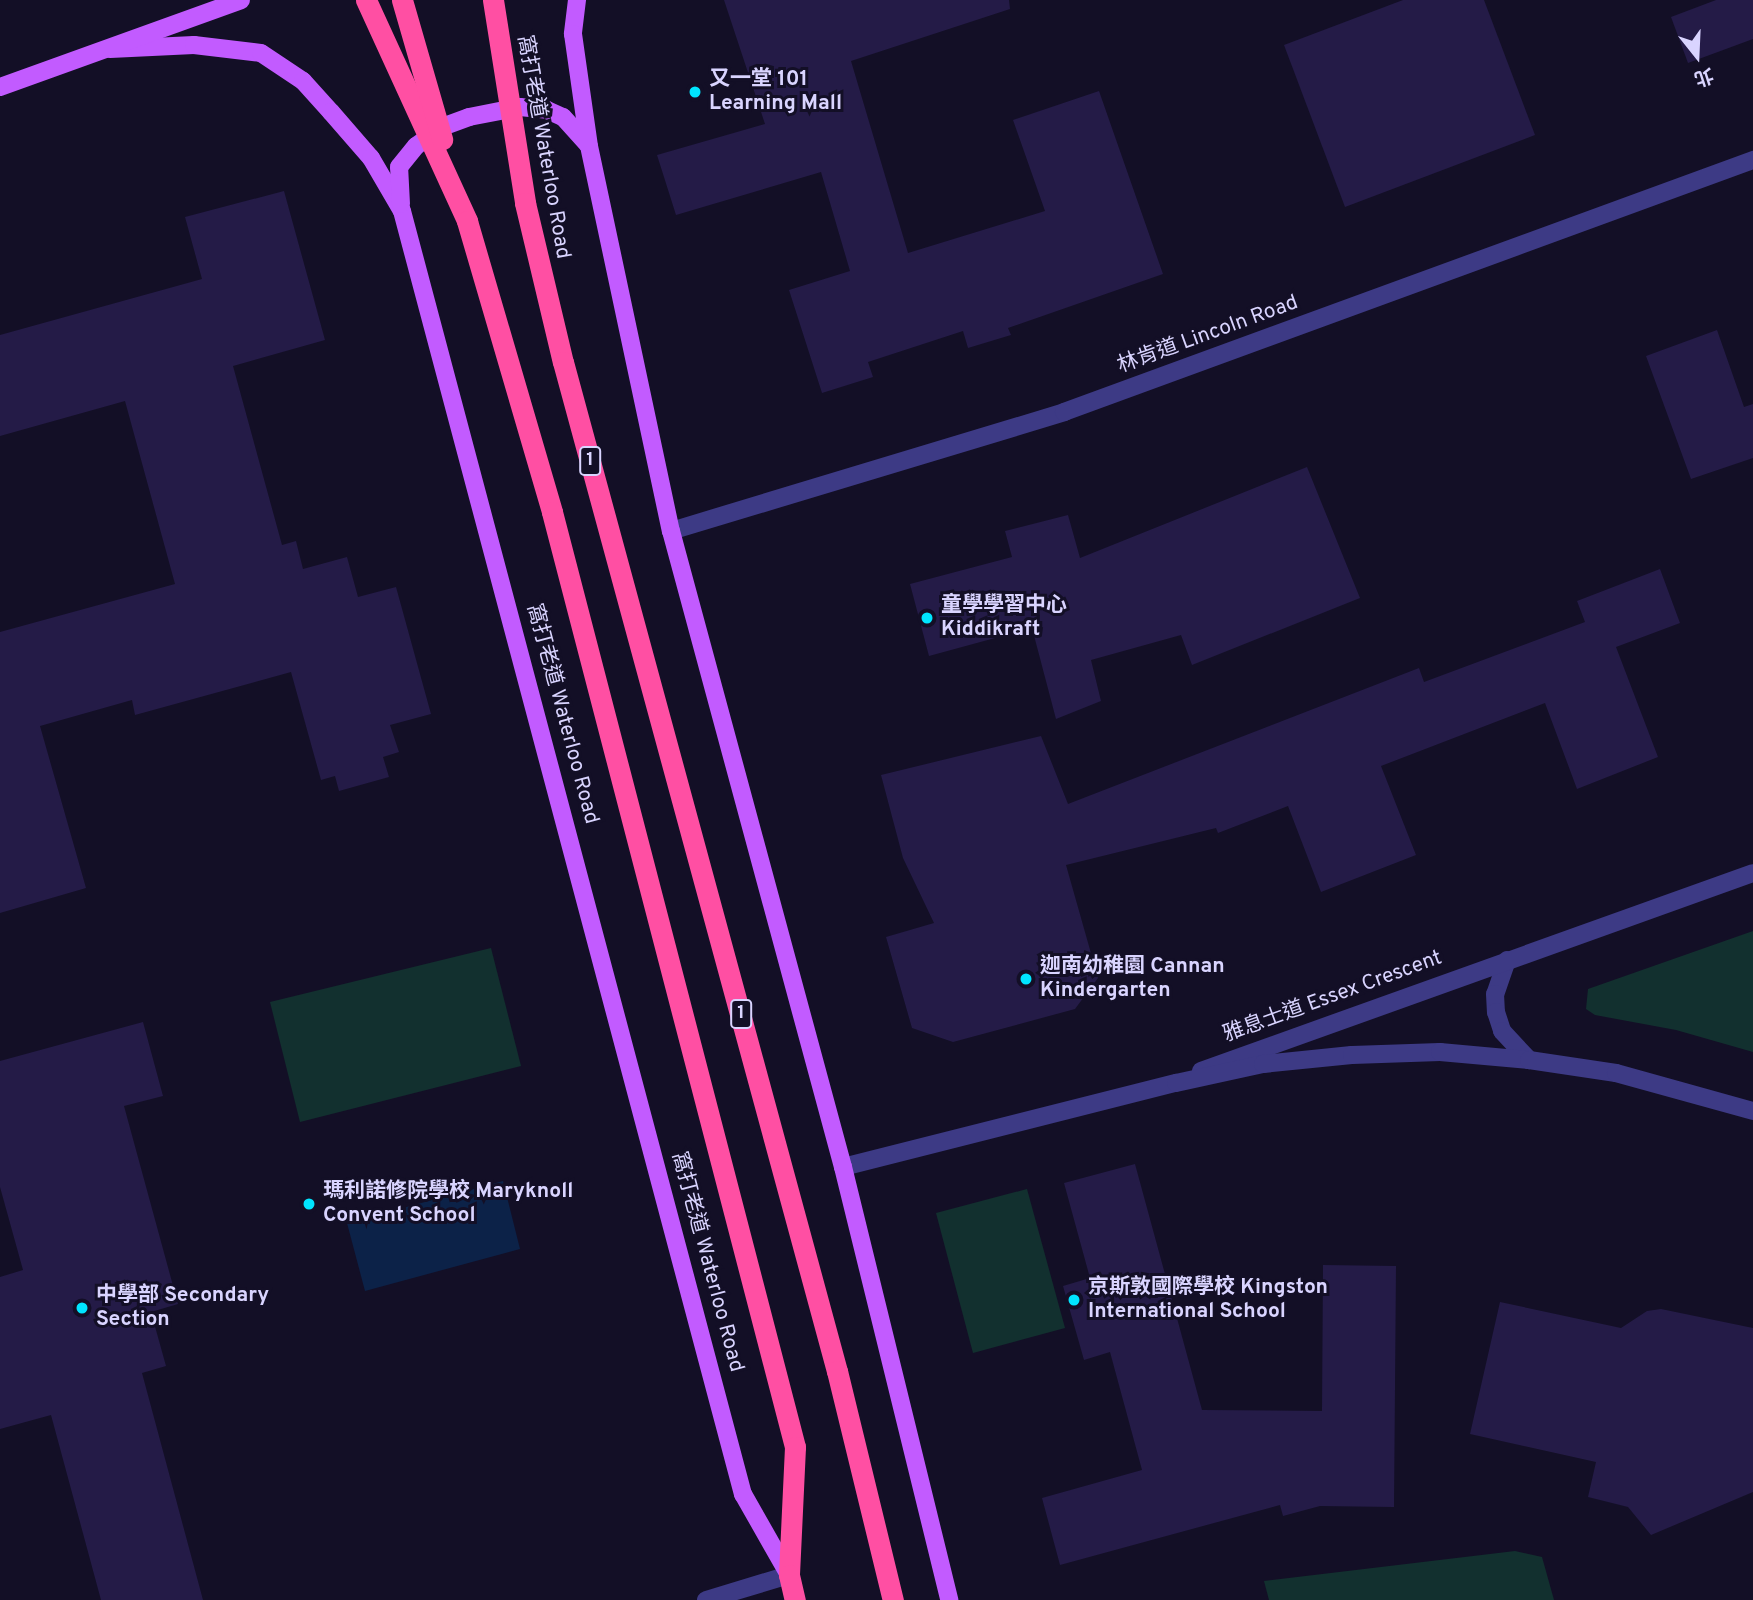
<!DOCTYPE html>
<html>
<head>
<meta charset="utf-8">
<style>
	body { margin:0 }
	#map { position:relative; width:1753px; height:1600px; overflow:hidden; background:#130f26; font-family:Overpass,"Noto Sans TC",sans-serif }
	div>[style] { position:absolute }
	.green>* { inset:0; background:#12302f }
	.water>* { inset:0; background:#0c2248 }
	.building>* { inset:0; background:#241b47 }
	.street>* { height:18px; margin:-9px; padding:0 9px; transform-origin:9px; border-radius:9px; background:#3d3a85 }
	.primary>* { height:18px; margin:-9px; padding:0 9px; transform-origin:9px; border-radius:9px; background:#c25bff }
	.highway>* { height:21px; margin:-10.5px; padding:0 10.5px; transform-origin:10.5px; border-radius:10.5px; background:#ff4fa3 }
	.dots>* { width:19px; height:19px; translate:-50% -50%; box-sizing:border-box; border:4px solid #130f26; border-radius:50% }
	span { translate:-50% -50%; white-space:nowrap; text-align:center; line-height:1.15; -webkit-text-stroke:6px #130f26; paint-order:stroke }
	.shield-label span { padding:2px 5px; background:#130f26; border:2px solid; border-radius:5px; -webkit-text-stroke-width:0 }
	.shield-label { font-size:19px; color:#d9d4ff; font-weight:700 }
	.poi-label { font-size:21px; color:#d9d4ff; font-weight:700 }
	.left { translate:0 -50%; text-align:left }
	.street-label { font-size:21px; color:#d9d4ff }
	.north { position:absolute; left:1662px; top:21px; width:70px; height:70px; -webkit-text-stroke:5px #130f26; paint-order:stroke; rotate:162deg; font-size:19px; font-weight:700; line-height:28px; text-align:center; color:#d9d4ff }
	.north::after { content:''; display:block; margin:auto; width:24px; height:32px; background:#d9d4ff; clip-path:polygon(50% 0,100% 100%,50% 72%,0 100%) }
</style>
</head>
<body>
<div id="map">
	<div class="green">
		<div style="clip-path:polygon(1753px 931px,1753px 1052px,1676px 1030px,1595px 1015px,1586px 1009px,1588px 989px)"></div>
		<div style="clip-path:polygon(491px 948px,521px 1066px,300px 1122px,270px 1002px)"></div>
		<div style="clip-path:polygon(1027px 1189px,1065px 1328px,973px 1353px,936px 1213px)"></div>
		<div style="clip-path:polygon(1515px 1551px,1542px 1557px,1554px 1600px,1269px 1600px,1264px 1581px)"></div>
	</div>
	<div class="water">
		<div style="clip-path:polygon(503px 1181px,520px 1249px,365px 1291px,347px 1223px)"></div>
	</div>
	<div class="building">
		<div style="clip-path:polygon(724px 0,1009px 0,1010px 9px,851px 61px,908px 253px,1045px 211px,1013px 120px,1099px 91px,1163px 274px,1008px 328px,1011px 335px,968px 348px,963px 331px,868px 362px,873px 377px,822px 393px,789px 290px,850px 271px,821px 172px,676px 215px,657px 155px,765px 124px)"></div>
		<div style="clip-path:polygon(1403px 0,1484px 0,1535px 135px,1345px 207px,1284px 45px)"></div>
		<div style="clip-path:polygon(1716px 0,1753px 0,1753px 39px,1688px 63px,1671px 17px)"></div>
		<div style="clip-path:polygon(284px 191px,325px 340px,233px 366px,282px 545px,296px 541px,303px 569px,347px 557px,358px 597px,396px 587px,431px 714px,390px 725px,399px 752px,383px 757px,389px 777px,339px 791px,335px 776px,321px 780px,291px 672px,135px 715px,132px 700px,40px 726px,86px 888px,0 913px,0 632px,175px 584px,125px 401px,0 436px,0 335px,202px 279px,185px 217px)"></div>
		<div style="clip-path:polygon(1717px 330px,1744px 407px,1753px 404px,1753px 458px,1691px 479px,1646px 356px)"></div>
		<div style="clip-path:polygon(1307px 467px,1360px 598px,1192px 665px,1181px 635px,1091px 660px,1101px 701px,1056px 719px,1032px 628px,929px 656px,910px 584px,1012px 557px,1005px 531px,1068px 515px,1080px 558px)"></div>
		<div style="clip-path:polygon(1660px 569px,1680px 623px,1616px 647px,1658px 757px,1577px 789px,1545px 703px,1381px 766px,1416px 855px,1321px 892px,1288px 806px,1218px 833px,1216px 828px,1066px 865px,1098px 978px,1075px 1009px,953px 1042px,912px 1028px,886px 937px,934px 923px,903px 858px,881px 775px,1041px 736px,1068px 804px,1419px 668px,1424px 682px,1585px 622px,1577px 601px)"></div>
		<div style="clip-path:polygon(143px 1022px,163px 1096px,124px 1106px,178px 1304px,151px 1312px,166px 1366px,142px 1373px,203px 1600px,101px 1600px,51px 1415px,0 1429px,0 1277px,23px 1270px,0 1187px,0 1061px)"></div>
		<div style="clip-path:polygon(1135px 1164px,1202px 1410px,1322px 1411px,1323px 1265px,1396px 1266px,1394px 1507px,1320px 1506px,1283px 1516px,1280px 1505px,1060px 1565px,1042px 1498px,1142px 1470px,1110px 1352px,1084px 1360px,1063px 1286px,1090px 1278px,1064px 1183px)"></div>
		<div style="clip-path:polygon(1500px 1302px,1621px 1328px,1647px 1311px,1661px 1309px,1753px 1328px,1753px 1492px,1651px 1535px,1628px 1507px,1588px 1497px,1596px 1462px,1470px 1434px)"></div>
	</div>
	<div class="street">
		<div style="left:671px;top:531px;width:411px;rotate:-16.8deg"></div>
		<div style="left:1064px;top:412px;width:734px;rotate:-20.09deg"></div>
		<div style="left:1507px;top:960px;width:36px;rotate:109deg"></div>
		<div style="left:1495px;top:994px;width:18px;rotate:87deg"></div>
		<div style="left:1496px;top:1012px;width:20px;rotate:72deg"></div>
		<div style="left:1502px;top:1031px;width:40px;rotate:47deg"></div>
		<div style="left:1201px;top:1071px;width:586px;rotate:-19.73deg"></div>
		<div style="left:843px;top:1167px;width:343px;rotate:-14.2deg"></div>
		<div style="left:1176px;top:1083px;width:89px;rotate:-12.3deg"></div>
		<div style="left:1263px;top:1064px;width:89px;rotate:-5.8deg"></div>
		<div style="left:1352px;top:1055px;width:88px;rotate:-2deg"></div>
		<div style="left:1440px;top:1052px;width:89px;rotate:5.1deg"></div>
		<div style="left:1529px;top:1060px;width:88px;rotate:8.5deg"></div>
		<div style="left:1616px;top:1073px;width:142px;rotate:15.5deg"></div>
		<div style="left:706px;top:1600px;width:87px;rotate:-16.8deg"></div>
	</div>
	<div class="primary">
		<div style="left:577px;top:0;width:34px;rotate:97deg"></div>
		<div style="left:573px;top:34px;width:113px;rotate:81.9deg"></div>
		<div style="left:589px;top:146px;width:394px;rotate:78deg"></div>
		<div style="left:671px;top:531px;width:659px;rotate:74.87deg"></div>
		<div style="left:843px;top:1167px;width:446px;rotate:76.2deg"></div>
		<div style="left:110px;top:49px;width:84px;rotate:-2.7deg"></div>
		<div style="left:194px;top:45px;width:67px;rotate:6.8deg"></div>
		<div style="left:261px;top:53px;width:50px;rotate:33.7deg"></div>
		<div style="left:303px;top:81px;width:42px;rotate:47.9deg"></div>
		<div style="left:331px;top:112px;width:61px;rotate:49deg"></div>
		<div style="left:371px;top:158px;width:61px;rotate:59.7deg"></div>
		<div style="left:402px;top:211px;width:1328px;rotate:75.12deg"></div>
		<div style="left:743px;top:1494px;width:93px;rotate:60.4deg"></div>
		<div style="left:0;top:87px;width:256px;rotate:-19.8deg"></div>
		<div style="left:401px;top:204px;width:37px;rotate:-93deg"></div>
		<div style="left:399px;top:167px;width:27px;rotate:-51deg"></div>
		<div style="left:416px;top:146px;width:32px;rotate:-36deg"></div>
		<div style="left:442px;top:127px;width:29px;rotate:-20deg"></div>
		<div style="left:469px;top:117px;width:52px;rotate:-11.1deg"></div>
		<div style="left:520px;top:107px;width:27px;rotate:6deg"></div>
		<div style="left:547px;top:110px;width:17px;rotate:24deg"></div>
		<div style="left:563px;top:117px;width:36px;rotate:48deg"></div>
	</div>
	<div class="highway">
		<div style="left:366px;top:0;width:243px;rotate:65.4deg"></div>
		<div style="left:467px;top:221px;width:303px;rotate:73.7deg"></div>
		<div style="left:552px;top:512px;width:966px;rotate:75.43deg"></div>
		<div style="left:795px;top:1447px;width:128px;rotate:92.7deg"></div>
		<div style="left:789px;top:1575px;width:26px;rotate:77deg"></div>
		<div style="left:402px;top:0;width:145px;rotate:73.9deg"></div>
		<div style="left:493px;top:0;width:206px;rotate:81deg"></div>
		<div style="left:525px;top:203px;width:163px;rotate:76.6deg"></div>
		<div style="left:563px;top:362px;width:1046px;rotate:74.81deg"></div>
		<div style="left:837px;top:1371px;width:236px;rotate:76.3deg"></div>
	</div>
	<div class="dots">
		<div style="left:695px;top:92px;background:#00e5ff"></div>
		<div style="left:927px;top:618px;background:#00e5ff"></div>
		<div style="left:1026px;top:979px;background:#00e5ff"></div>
		<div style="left:309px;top:1204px;background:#00e5ff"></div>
		<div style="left:1074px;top:1300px;background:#00e5ff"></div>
		<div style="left:82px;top:1308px;background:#00e5ff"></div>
	</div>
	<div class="shield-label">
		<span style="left:590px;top:461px">1</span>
		<span style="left:741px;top:1014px">1</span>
	</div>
	<div class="poi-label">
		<span class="left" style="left:709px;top:92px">又一堂 101<br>Learning Mall</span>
		<span class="left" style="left:941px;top:618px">童學學習中心<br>Kiddikraft</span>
		<span class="left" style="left:1040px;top:979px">迦南幼稚園 Cannan<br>Kindergarten</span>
		<span class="left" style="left:323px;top:1204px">瑪利諾修院學校 Maryknoll<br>Convent School</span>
		<span class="left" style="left:1088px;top:1300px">京斯敦國際學校 Kingston<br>International School</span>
		<span class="left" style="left:96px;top:1308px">中學部 Secondary<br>Section</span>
	</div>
	<div class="street-label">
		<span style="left:543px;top:147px;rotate:80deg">窩打老道 Waterloo Road</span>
		<span style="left:1208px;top:335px;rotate:-20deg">林肯道 Lincoln Road</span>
		<span style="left:562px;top:714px;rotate:75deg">窩打老道 Waterloo Road</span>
		<span style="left:1333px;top:997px;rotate:-20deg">雅息士道 Essex Crescent</span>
		<span style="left:707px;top:1262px;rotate:75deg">窩打老道 Waterloo Road</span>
	</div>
	<div class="north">北</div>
</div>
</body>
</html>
